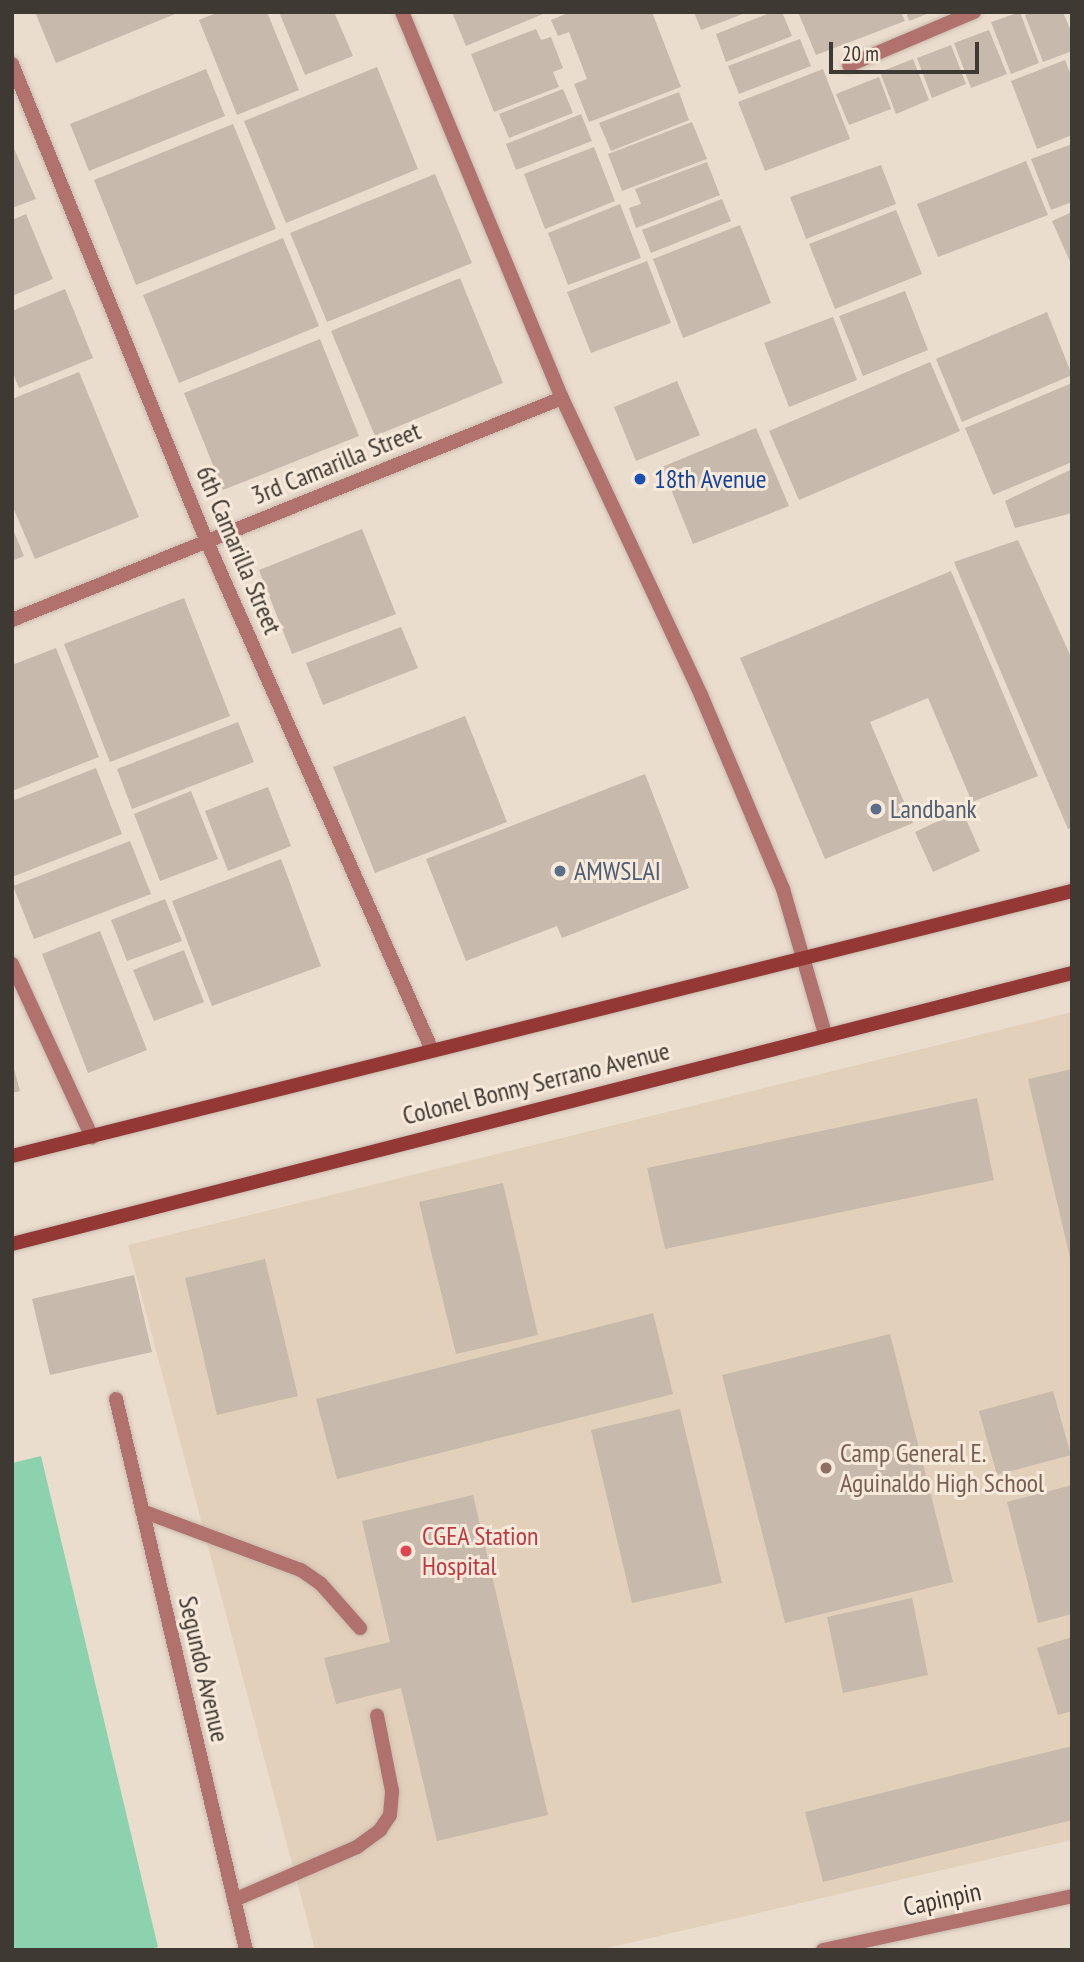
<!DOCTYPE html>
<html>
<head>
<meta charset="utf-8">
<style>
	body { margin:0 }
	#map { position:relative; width:1084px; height:1962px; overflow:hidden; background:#ebddce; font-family:"PT Sans Narrow",sans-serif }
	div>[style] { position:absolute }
	.built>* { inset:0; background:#e3d0bb }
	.green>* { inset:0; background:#8dd2af }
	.building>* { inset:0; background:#c7b9ab }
	.roads { filter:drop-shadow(0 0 2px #c8bcaf) drop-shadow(0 0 2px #c8bcaf) }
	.service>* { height:14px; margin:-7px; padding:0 7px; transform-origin:7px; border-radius:7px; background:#b1716d }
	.minor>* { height:14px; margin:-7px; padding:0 7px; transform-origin:7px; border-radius:7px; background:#b1716d }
	.tertiary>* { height:14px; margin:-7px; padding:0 7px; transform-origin:7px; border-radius:7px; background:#b1716d }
	.secondary>* { height:14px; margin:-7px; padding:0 7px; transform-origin:7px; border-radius:7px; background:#943836 }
	.dots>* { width:19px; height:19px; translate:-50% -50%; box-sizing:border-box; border:4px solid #f8eadb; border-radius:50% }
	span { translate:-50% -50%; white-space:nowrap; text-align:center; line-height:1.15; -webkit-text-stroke:6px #f8eadb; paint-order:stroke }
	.street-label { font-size:26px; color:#3e3933 }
	.transit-label { font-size:26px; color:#164399 }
	.left { translate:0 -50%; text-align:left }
	.service-label { font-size:26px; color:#4e5e75 }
	.education-label { font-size:26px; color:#785e54 }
	.health-label { font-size:26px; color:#be3a42 }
	.frame { position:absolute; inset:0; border:14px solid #3e3933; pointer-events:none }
	.scale { position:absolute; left:829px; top:42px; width:150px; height:32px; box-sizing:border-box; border:4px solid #3e3933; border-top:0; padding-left:9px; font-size:21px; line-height:24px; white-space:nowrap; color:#3e3933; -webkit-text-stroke:5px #f8eadb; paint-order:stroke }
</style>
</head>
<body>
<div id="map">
	<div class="built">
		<div style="clip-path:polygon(1072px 1012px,1072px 1840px,599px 1950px,315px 1950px,128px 1245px)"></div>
	</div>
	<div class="green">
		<div style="clip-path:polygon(41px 1456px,158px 1947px,148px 1950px,12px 1950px,12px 1463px)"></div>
	</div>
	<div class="building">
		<div style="clip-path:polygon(35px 12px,180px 12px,56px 63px)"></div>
		<div style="clip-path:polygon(219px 12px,267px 12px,299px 90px,237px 115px,199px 20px)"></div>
		<div style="clip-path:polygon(279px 12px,334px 12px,353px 56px,305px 75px)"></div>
		<div style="clip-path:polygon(452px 12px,548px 12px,466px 46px)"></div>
		<div style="clip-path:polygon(570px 12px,652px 12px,681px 87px,589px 122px,574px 84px,587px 79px,569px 32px,558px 36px,551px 20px)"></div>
		<div style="clip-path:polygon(694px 12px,748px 12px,701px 30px)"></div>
		<div style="clip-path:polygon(772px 12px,782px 12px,792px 36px,726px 62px,716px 34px)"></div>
		<div style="clip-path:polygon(798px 12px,901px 12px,905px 21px,816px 55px)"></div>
		<div style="clip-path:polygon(906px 12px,932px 12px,909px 21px)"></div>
		<div style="clip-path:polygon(1020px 12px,1039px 63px,1011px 74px,991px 22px)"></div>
		<div style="clip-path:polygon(1031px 12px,1063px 12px,1072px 34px,1072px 51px,1043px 62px,1025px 15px)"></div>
		<div style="clip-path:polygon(536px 29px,541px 40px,551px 37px,563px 68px,553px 72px,559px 87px,494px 112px,471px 54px)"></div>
		<div style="clip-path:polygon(989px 30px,1007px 74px,971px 88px,954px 43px)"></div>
		<div style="clip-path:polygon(800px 39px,811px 66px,739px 94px,728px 66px)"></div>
		<div style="clip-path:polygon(951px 45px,966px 84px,932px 98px,917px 58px)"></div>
		<div style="clip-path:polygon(913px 59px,929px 100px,896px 114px,880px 72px)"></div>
		<div style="clip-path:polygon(1065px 60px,1072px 78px,1072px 135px,1037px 149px,1011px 81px)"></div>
		<div style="clip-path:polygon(377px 67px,418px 169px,286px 223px,244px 121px)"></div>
		<div style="clip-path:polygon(206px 69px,225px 116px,89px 171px,70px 124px)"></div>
		<div style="clip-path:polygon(823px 69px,850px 139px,765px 171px,738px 102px)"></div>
		<div style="clip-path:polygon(879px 77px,891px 109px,849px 125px,836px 94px)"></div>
		<div style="clip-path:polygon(563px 89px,573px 113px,509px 138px,499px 114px)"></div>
		<div style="clip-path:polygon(679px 92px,689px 120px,611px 151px,599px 123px)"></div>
		<div style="clip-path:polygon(581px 114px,592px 141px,516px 170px,506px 144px)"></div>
		<div style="clip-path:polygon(692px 122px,707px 159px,622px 191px,608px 154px)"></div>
		<div style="clip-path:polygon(233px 124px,276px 229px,136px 285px,94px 180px)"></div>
		<div style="clip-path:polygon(12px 144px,36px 199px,12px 208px)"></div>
		<div style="clip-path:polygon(1072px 144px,1072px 202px,1051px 210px,1031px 159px)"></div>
		<div style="clip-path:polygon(594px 147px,615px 201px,545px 229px,524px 174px)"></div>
		<div style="clip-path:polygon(1026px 161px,1048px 215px,938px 257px,917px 204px)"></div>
		<div style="clip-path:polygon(707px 162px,720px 195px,636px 228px,629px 208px,641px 204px,635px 189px)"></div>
		<div style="clip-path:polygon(881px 165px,896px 204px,806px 239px,790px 197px)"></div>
		<div style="clip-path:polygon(435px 174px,472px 263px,327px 322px,290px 233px)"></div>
		<div style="clip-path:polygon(722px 199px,731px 221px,651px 253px,642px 230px)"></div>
		<div style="clip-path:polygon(620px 204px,641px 258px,568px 285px,548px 233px)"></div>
		<div style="clip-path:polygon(896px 210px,922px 274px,835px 309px,809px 244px)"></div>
		<div style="clip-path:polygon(1072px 212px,1072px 266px,1052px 221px)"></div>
		<div style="clip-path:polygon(26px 214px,53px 279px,12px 296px,12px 220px)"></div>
		<div style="clip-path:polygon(740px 225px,771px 303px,683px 338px,653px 259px)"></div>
		<div style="clip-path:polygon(283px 238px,319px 326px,179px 383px,143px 295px)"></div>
		<div style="clip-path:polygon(647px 261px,671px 323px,591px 353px,567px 292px)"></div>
		<div style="clip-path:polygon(460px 278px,503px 383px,375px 436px,331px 331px)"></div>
		<div style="clip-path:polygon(65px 289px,93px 358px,19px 388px,12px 371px,12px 311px)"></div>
		<div style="clip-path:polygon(905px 291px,928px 350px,863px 376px,839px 316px)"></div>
		<div style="clip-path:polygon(1047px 312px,1072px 375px,962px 422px,936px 359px)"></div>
		<div style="clip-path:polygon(833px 317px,857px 380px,789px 407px,764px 343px)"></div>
		<div style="clip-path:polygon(320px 339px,359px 436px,223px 490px,184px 393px)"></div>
		<div style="clip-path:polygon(930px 362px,960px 431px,799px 500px,769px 431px)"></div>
		<div style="clip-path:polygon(79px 372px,139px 517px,35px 559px,12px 505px,12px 399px)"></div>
		<div style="clip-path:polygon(677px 381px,700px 435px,636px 461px,614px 407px)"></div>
		<div style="clip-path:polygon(1072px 383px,1072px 462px,993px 495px,965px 428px)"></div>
		<div style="clip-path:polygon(756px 428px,789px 506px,693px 544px,662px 467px)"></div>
		<div style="clip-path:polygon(1072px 469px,1072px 513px,1015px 528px,1005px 501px)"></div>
		<div style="clip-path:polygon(12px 527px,24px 556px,12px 561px)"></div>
		<div style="clip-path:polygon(362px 529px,396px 614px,292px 654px,259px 570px)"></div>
		<div style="clip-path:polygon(1018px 540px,1072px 659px,1072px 828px,1068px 829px,954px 562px)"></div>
		<div style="clip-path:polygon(951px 571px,1038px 776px,972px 802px,928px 698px,870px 722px,913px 823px,825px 859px,740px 658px)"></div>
		<div style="clip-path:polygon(184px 598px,230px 716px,110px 762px,64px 644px)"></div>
		<div style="clip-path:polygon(401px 627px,418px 668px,323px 705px,306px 663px)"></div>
		<div style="clip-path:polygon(56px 648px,99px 757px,12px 791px,12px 665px)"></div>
		<div style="clip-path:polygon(465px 716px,507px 822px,375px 873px,333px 767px)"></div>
		<div style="clip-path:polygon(238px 722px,254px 762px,132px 809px,117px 769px)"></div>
		<div style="clip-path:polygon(96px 768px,122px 834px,12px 877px,12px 801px)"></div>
		<div style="clip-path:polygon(645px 774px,689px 888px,562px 938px,557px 926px,466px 961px,426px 859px)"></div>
		<div style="clip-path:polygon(268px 787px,291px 846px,228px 871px,205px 811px)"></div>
		<div style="clip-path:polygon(191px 791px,218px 859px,160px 881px,134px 814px)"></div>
		<div style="clip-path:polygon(962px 810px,980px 851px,933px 872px,915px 832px)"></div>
		<div style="clip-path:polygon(130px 841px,151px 894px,34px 939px,13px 886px)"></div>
		<div style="clip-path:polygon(281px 859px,321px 966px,212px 1006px,172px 901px)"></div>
		<div style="clip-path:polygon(165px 899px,182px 941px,127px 961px,111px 920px)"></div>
		<div style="clip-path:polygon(100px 931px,147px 1050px,88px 1073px,42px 954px)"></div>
		<div style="clip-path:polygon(184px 950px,204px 1002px,154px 1021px,133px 970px)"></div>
		<div style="clip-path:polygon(13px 1065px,20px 1091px,12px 1093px,12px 1066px)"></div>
		<div style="clip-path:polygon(1072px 1069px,1072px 1262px,1071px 1262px,1028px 1079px)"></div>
		<div style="clip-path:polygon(977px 1098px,994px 1180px,665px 1249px,647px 1168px)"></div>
		<div style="clip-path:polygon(503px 1183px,538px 1335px,456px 1354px,419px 1202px)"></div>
		<div style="clip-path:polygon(265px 1259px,298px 1396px,217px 1415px,185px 1278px)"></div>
		<div style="clip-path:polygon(134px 1275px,152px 1352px,50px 1375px,32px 1299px)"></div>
		<div style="clip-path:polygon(653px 1313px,673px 1394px,337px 1479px,316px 1399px)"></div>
		<div style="clip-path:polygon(890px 1334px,953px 1582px,785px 1623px,722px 1375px)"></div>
		<div style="clip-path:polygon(1053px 1391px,1071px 1455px,997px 1475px,979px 1411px)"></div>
		<div style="clip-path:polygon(680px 1409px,722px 1583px,632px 1603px,591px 1430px)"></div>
		<div style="clip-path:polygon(1072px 1485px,1072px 1614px,1038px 1623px,1007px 1502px)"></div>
		<div style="clip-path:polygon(473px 1495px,548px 1815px,437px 1841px,401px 1688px,336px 1704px,324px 1658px,390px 1642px,362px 1521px)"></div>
		<div style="clip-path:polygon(912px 1598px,928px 1675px,843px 1693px,827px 1617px)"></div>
		<div style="clip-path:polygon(1072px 1637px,1072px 1711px,1058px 1715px,1037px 1648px)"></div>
		<div style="clip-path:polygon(1072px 1746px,1072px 1820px,823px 1882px,805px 1812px)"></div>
	</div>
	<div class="roads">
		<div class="service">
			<div style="left:849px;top:65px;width:136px;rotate:-23deg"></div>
			<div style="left:142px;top:1511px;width:170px;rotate:20.4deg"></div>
			<div style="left:301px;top:1570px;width:24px;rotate:35deg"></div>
			<div style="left:321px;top:1584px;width:59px;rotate:48.4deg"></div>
			<div style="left:234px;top:1900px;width:134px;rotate:-23.3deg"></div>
			<div style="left:357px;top:1847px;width:29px;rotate:-36deg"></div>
			<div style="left:380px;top:1830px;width:18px;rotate:-56deg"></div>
			<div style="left:390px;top:1815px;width:24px;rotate:-85deg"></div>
			<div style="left:392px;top:1791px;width:77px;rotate:-101.2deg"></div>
		</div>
		<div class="minor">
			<div style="left:12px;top:64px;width:516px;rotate:67.81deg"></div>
			<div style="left:207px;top:542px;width:556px;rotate:66.11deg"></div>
			<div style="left:12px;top:620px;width:593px;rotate:-21.98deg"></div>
			<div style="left:12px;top:964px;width:191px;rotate:65.2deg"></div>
			<div style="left:116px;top:1399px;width:566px;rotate:76.72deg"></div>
			<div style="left:823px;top:1950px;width:255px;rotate:-12.2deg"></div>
		</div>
		<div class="tertiary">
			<div style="left:402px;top:12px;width:418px;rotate:67.5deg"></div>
			<div style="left:562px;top:398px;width:328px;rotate:64.9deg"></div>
			<div style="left:701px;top:695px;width:211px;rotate:67.1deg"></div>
			<div style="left:783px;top:889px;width:151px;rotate:73.8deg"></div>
		</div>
		<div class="secondary">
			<div style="left:12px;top:1156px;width:1093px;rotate:-14.04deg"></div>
			<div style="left:12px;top:1244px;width:1094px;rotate:-14.34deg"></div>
		</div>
	</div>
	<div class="dots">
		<div style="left:640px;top:479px;background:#1a4fb4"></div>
		<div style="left:876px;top:809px;background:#5c6f8a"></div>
		<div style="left:560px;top:871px;background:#5c6f8a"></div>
		<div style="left:826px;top:1468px;background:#8d6e63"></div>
		<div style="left:406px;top:1551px;background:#e0444e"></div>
	</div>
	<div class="street-label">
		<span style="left:336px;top:463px;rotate:-22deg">3rd Camarilla Street</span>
		<span style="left:239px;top:550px;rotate:67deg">6th Camarilla Street</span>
		<span style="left:536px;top:1083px;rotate:-14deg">Colonel Bonny Serrano Avenue</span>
		<span style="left:204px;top:1669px;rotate:77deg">Segundo Avenue</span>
		<span style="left:942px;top:1899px;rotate:-12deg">Capinpin</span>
	</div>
	<div class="transit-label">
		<span class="left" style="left:654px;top:479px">18th Avenue</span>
	</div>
	<div class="service-label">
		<span class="left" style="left:890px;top:809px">Landbank</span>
		<span class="left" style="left:574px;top:871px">AMWSLAI</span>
	</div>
	<div class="education-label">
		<span class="left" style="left:840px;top:1468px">Camp General E.<br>Aguinaldo High School</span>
	</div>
	<div class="health-label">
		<span class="left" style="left:422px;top:1551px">CGEA Station<br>Hospital</span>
	</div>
	<div class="frame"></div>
	<div class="scale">20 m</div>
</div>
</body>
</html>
